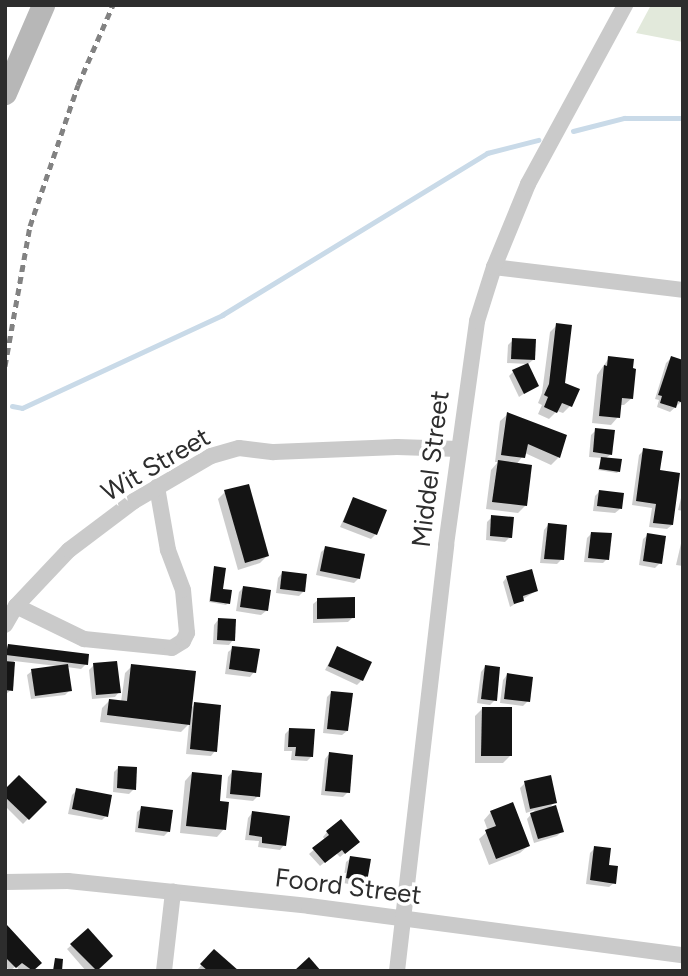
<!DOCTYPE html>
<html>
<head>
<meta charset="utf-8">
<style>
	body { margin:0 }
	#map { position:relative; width:688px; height:976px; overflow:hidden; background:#fff; font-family:Figtree,sans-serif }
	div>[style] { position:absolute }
	.green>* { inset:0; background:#e2e9db }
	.shadow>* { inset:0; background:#0003 }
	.stream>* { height:5px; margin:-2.5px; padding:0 2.5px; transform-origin:2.5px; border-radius:2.5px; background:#c9dae8 }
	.building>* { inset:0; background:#141414 }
	.street>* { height:16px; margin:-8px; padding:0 8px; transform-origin:8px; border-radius:8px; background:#cacaca }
	.secondary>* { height:23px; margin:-11.5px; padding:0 11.5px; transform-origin:11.5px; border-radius:11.5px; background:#b7b7b7 }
	.rail>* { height:5px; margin-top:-2.5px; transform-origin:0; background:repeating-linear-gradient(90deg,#828282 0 7px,transparent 0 12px) }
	span { translate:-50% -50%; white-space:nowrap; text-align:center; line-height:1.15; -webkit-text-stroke:7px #fff; paint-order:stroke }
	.street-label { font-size:26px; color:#2d2d2d }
	.frame { position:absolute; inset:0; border:7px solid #2d2d2d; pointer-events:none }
</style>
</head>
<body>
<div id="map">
	<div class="green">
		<div style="clip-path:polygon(651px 5px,683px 5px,683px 42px,636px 33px)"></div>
	</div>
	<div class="shadow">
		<div style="clip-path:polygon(557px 325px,563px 384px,570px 406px,563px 413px,557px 411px,549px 419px,538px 414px,542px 405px,538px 403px,542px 393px,550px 332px)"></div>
		<div style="clip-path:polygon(513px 340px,533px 360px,528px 364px,507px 363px,508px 345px)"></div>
		<div style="clip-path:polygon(609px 358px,632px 398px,624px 405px,619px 405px,618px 417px,611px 425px,592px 423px,597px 375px)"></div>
		<div style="clip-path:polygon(671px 358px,681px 402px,670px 412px,657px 407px,659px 400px,655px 399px,666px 363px)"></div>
		<div style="clip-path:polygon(513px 372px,537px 385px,519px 397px,509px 376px)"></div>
		<div style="clip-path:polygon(508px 414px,565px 436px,558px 458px,551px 465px,525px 453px,516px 465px,525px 506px,518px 513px,486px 509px,491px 470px,498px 462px,495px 462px,500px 421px)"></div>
		<div style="clip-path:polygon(596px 430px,611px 454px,605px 459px,619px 471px,617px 473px,598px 470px,602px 458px,589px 457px,591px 435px)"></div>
		<div style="clip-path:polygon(644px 450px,658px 472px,672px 525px,667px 529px,649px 527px,652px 508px,632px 505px,639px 455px)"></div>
		<div style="clip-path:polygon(683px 490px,683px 511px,678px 510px)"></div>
		<div style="clip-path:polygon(600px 491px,620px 509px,615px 513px,593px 511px,595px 496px)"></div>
		<div style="clip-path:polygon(225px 492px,267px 556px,260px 563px,238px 570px,218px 499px)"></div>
		<div style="clip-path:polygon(353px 499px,376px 534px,371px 539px,340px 527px)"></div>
		<div style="clip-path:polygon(492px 517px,510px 537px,505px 542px,486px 540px,487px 522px)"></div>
		<div style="clip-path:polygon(548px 525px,562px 559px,557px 564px,540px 563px,544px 530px)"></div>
		<div style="clip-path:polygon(591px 534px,607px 559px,603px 563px,584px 562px,587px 538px)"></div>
		<div style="clip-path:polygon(648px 535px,660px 563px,655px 568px,639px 565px,643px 539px)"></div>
		<div style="clip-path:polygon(683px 535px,683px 566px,676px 565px)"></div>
		<div style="clip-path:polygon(326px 548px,359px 578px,354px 583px,316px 575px,321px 552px)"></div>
		<div style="clip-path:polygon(215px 568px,221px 591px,228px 603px,226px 605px,209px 602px)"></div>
		<div style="clip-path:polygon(282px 573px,304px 591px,299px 596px,276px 593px,278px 578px)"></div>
		<div style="clip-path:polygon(507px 577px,536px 591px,510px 607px,503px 582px)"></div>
		<div style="clip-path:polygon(244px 587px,266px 611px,261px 615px,236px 611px,239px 592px)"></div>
		<div style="clip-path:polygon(318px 600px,353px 617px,348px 622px,313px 623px,313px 604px)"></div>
		<div style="clip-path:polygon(218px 620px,233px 640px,229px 645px,213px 644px,214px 625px)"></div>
		<div style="clip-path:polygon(8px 646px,86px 664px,81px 669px,67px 667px,70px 690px,65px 695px,31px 699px,27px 675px,32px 671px,57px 666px,14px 661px,11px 690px,5px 695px,5px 649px)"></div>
		<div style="clip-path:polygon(233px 648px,254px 672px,250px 677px,225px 674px,228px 652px)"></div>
		<div style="clip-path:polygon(337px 648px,362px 680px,357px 685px,325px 670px)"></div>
		<div style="clip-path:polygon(94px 665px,119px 692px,115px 697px,92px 699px,89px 670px)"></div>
		<div style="clip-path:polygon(132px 666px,190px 709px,195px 704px,215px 751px,211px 756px,186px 754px,189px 724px,181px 732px,100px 722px,102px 708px,109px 701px,121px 702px,125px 673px)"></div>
		<div style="clip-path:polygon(485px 667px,495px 700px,490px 705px,477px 703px,481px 672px)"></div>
		<div style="clip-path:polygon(507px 675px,528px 701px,523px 706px,500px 703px,503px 680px)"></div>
		<div style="clip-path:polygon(332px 692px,347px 731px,342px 735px,323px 733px,327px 697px)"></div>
		<div style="clip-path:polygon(482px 709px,510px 756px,503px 763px,475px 763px,475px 716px)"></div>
		<div style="clip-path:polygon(290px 729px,312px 756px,307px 761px,291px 760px,292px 751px,284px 751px,285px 734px)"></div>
		<div style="clip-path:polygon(329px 754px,348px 792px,343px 797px,321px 795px,325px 759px)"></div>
		<div style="clip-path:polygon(119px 767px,134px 789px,129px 794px,113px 792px,114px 772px)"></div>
		<div style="clip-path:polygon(232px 772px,258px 796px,253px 801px,226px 798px,228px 777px)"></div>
		<div style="clip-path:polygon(192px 773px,218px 802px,224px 829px,217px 837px,180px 833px,185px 781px)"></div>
		<div style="clip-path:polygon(525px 783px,555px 802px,548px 809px,562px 831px,557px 836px,534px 843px,527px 819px,535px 810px,526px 813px,520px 788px)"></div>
		<div style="clip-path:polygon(77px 790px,106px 816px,102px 820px,68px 814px,72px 795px)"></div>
		<div style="clip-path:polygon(5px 792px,44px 802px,23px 824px,5px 806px)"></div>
		<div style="clip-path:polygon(142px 808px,169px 831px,164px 836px,135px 832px,137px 812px)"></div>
		<div style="clip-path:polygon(491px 812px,528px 846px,520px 853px,489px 865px,479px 839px,488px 831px,484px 820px)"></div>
		<div style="clip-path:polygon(252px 813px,284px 845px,280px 850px,258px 847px,259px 841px,245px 840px,248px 818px)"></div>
		<div style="clip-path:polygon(327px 832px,353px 846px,340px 857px,336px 853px,320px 866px,309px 854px,325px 840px,323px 837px)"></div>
		<div style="clip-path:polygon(595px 848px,614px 883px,609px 887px,586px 884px,590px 853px)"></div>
		<div style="clip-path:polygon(351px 858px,366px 881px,361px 886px,343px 883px,346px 862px)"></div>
		<div style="clip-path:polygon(7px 927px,39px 962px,31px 971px,20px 971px,16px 966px,10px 971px,5px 966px)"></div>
		<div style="clip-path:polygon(88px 931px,110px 956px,95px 971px,86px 971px,67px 949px)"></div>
		<div style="clip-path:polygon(214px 951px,236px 971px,197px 970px)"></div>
	</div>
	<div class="stream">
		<div style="left:573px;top:131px;width:53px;rotate:-14.3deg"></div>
		<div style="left:624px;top:118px;width:59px"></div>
		<div style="left:12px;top:406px;width:10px;rotate:11deg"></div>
		<div style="left:22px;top:408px;width:221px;rotate:-24.9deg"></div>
		<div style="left:222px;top:315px;width:311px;rotate:-31.4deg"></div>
		<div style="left:487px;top:153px;width:53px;rotate:-14.3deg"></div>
	</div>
	<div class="building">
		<div style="clip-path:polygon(556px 323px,572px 325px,565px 383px,580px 389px,572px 407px,562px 403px,557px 413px,544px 407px,548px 397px,544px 395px,549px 384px)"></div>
		<div style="clip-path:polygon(512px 338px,536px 339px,535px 360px,511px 359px)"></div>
		<div style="clip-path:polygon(608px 356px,634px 359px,633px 368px,636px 369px,633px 399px,622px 398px,620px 418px,599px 416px,604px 365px,607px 366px)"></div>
		<div style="clip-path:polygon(671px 356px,683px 360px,683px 403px,678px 401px,676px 408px,660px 403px,662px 396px,658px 395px)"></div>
		<div style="clip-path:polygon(528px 363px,539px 386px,524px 394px,512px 370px)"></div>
		<div style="clip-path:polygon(507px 412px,567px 435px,560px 458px,528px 444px,525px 458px,501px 455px)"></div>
		<div style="clip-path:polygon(595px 428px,615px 430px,612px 455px,593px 452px)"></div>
		<div style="clip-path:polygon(643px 448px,663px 451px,660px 470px,680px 473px,673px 525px,653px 523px,656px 504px,636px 501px)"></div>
		<div style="clip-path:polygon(601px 457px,622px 459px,620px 472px,599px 469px)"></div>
		<div style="clip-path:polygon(498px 460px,532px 465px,527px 506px,492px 502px)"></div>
		<div style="clip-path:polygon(249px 484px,269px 556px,245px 563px,224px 490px)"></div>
		<div style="clip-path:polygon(599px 490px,624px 493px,622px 509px,597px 506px)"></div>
		<div style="clip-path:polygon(353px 497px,387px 510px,377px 535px,343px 522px)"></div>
		<div style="clip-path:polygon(491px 515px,514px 517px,512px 538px,490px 536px)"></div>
		<div style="clip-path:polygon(548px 523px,567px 525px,564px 560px,544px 559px)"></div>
		<div style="clip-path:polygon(591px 532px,612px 533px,609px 560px,588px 558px)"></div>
		<div style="clip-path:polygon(647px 533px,666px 536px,662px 564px,643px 561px)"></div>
		<div style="clip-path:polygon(325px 546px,365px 554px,360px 579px,320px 571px)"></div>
		<div style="clip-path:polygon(214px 566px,226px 568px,223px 589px,232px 590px,230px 604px,210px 601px)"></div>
		<div style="clip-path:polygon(532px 569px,538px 591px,523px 596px,524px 601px,514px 604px,506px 576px)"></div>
		<div style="clip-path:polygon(282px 571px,307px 574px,305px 592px,280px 589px)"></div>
		<div style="clip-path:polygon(243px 586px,271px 590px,268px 611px,240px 607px)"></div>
		<div style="clip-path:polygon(355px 597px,355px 618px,317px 619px,317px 598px)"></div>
		<div style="clip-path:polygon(218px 618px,236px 619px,235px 641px,217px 640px)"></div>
		<div style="clip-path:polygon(8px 644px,89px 654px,88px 665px,6px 655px)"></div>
		<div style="clip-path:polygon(232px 646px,260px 649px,256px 673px,229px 669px)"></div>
		<div style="clip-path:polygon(337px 646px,372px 662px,363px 681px,328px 666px)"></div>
		<div style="clip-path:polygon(5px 661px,15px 662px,13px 691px,5px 690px)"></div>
		<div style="clip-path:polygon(117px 661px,121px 693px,96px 695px,93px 663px)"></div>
		<div style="clip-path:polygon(68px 664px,72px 691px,35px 696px,31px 669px)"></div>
		<div style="clip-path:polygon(131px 664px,196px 671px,190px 725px,107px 715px,109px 699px,127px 701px)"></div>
		<div style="clip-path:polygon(485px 665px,500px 667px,497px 701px,481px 699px)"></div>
		<div style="clip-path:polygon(507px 673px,533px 677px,530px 702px,504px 699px)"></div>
		<div style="clip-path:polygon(331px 691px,353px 693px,348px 731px,327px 729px)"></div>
		<div style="clip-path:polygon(194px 702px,221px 705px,217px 752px,190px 749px)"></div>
		<div style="clip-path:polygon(482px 707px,512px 707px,512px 756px,481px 756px)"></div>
		<div style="clip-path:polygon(289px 728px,315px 729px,313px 757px,295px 756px,296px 747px,288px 747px)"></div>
		<div style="clip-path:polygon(329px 752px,353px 755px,350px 793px,325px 791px)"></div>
		<div style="clip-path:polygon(118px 766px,137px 767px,136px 790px,117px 788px)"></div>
		<div style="clip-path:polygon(232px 770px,262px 773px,260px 797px,230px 794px)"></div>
		<div style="clip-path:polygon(192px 772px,222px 775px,220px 801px,229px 802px,226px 830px,186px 826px)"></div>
		<div style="clip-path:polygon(19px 775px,47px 802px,29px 820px,5px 797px,5px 789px)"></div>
		<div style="clip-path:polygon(551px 775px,557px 803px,530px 809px,524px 781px)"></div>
		<div style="clip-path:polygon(76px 788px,112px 795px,108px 817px,72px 809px)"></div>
		<div style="clip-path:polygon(513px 802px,530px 846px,496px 859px,485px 830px,496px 826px,490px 811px)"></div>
		<div style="clip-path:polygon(556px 805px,564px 832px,538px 839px,530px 813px)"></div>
		<div style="clip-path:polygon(141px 806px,173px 810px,170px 832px,138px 828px)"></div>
		<div style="clip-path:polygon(252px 811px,290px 816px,286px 846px,262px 843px,262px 837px,249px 835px)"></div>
		<div style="clip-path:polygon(341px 819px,360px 842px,345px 854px,342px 850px,325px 863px,312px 848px,329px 835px,326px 831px)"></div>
		<div style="clip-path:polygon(594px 846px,611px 848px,609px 865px,618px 866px,616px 884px,590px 880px)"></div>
		<div style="clip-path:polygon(350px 856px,371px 859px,367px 882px,346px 878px)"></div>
		<div style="clip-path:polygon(7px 925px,42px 963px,33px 971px,22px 963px,16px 968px,5px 957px)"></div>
		<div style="clip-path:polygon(88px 928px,113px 956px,97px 971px,70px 944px)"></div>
		<div style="clip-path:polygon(214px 949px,239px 971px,208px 971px,200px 964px)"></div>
		<div style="clip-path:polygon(309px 957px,321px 971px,294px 971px)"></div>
		<div style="clip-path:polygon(55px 958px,63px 959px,62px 971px,53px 971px)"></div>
	</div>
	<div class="street">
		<div style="left:494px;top:267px;width:190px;rotate:6.9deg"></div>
		<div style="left:16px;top:606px;width:76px;rotate:25.9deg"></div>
		<div style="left:84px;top:639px;width:88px;rotate:5.8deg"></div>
		<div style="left:172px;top:648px;width:13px;rotate:-32deg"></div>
		<div style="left:183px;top:641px;width:9px;rotate:-63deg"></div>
		<div style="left:187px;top:633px;width:43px;rotate:-95.3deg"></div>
		<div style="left:183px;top:590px;width:43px;rotate:-110.6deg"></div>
		<div style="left:168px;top:550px;width:64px;rotate:-99.9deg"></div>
		<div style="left:5px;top:625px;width:22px;rotate:-60deg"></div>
		<div style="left:16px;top:606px;width:77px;rotate:-46.6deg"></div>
		<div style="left:69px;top:550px;width:81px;rotate:-37deg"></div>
		<div style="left:134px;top:501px;width:89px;rotate:-30.3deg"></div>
		<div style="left:211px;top:456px;width:29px;rotate:-16deg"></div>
		<div style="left:239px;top:448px;width:35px;rotate:7deg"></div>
		<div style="left:274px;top:452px;width:123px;rotate:-2.3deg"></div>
		<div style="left:397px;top:447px;width:62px;rotate:1.8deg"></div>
		<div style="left:5px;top:882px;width:63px;rotate:-0.9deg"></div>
		<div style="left:68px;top:881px;width:242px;rotate:5.9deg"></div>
		<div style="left:309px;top:906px;width:377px;rotate:7.5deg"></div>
		<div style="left:164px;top:971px;width:80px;rotate:-83.5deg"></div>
		<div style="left:397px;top:971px;width:429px;rotate:-83.4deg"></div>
		<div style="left:446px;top:545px;width:226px;rotate:-82.1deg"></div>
		<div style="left:477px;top:321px;width:57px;rotate:-72.5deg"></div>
		<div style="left:494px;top:267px;width:90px;rotate:-67.7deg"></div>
		<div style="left:528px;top:184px;width:204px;rotate:-61.5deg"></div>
	</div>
	<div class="secondary">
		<div style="left:5px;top:93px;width:96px;rotate:-66.6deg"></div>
	</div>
	<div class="rail">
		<div style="left:5px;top:366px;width:142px;rotate:-79.9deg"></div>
		<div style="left:30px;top:226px;width:149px;rotate:-71.2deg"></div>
		<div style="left:78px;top:85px;width:87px;rotate:-66.4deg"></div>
	</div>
	<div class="street-label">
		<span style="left:156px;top:465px;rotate:-30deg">Wit Street</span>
		<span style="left:431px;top:469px;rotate:-83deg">Middel Street</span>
		<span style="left:348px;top:887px;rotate:7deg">Foord Street</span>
	</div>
	<div class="frame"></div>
</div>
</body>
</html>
